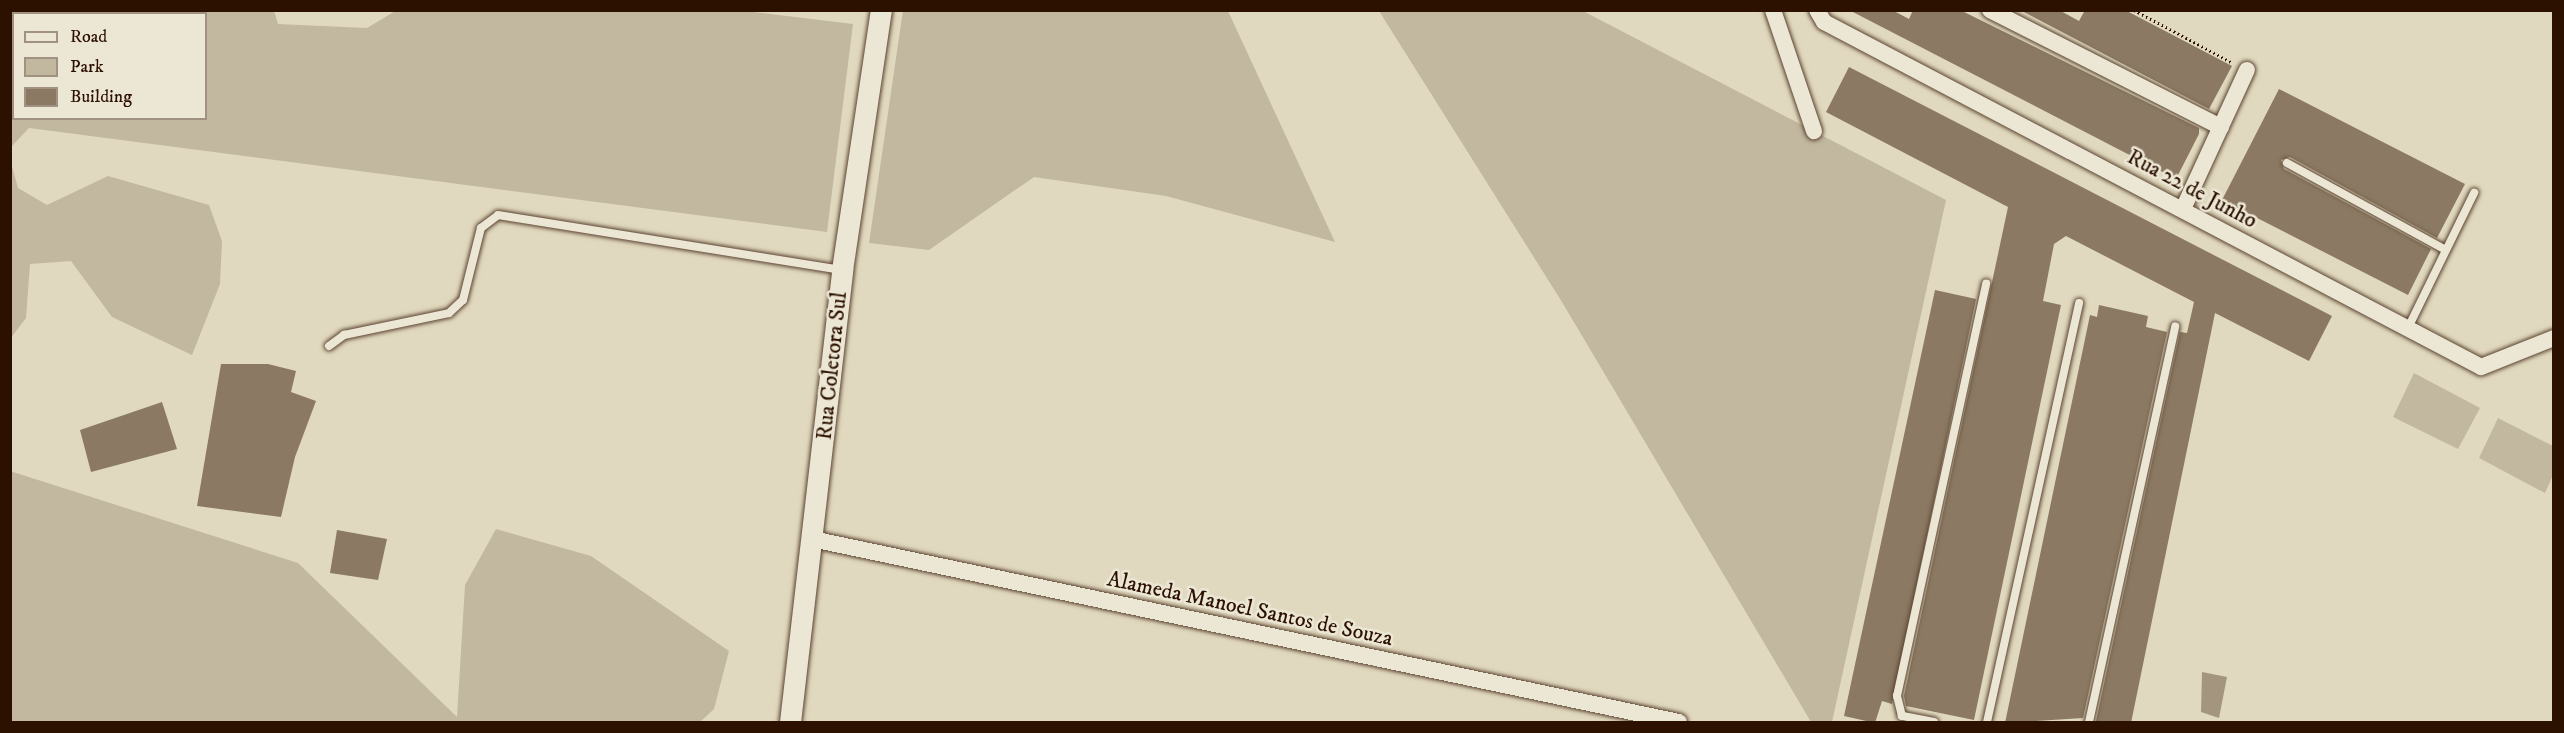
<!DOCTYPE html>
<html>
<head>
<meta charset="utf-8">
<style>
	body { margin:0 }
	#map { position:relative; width:2564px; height:733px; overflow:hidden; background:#e1d9bf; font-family:"IM FELL DW Pica",serif }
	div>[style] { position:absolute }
	.green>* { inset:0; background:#c2b79f }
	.water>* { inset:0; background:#a4957e }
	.building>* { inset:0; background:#8b7963 }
	.path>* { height:3px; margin-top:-1.5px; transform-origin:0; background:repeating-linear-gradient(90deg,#2d1100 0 1.5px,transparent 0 4.5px) }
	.roads { filter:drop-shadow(0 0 2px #5a4330) drop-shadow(0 0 2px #5a4330) }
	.service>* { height:8px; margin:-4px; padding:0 4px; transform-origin:4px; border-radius:4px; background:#ece6d5 }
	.minor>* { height:16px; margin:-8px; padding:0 8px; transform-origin:8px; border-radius:8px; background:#ece6d5 }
	.tertiary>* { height:21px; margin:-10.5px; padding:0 10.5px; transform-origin:10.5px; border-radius:10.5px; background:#ece6d5 }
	span { translate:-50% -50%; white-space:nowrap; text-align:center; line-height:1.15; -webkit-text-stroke:5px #ece6d5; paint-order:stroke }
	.street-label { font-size:22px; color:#2d1100 }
	.frame { position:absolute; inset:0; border:12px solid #2d1100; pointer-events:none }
	.legend { position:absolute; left:12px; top:12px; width:195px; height:108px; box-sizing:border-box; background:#ece6d5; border:2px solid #a09180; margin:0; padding:8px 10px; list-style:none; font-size:18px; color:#2d1100 }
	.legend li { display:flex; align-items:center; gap:12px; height:30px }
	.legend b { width:30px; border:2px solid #a09180 }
</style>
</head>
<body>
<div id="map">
	<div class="green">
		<div style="clip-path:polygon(903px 10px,1228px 11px,1335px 242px,1166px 196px,1034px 177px,929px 250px,869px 243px)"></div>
		<div style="clip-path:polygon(evenodd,274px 11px,278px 24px,367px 28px,397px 10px,738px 10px,853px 24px,827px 232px,29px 128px,11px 147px,11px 11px,274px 11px,14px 14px,206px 14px,206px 118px,14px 118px,14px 14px)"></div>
		<div style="clip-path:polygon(1379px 11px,1583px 11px,1946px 200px,1832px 722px,1811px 722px,1562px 302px)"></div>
		<div style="clip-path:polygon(10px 159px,18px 188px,47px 205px,108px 176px,209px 205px,222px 241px,220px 284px,192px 355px,112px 317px,71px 261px,30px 264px,26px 318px,11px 338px)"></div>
		<div style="clip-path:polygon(2414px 373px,2480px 408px,2458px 449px,2393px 417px)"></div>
		<div style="clip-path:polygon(2498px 418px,2553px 446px,2553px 475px,2545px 493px,2479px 458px)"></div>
		<div style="clip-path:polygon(10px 471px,298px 563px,457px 717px,465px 585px,496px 529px,591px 556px,729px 651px,714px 709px,700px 722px,11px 722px)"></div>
	</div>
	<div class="water">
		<div style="clip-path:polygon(2202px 672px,2227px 677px,2219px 718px,2201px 712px)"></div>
	</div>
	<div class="building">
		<div style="clip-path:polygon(1849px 10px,1892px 10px,1909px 19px,1913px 10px,1960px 10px,2199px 128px,2199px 134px,2176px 179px)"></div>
		<div style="clip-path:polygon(2020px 10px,2059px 10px,2079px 21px,2085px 10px,2125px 10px,2232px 66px,2209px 109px)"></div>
		<div style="clip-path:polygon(1849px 67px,2332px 316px,2309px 361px,2215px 313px,2131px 723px,2096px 721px,2180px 332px,2187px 333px,2194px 302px,2066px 236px,2054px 244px,2043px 301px,2061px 305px,1974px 720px,1906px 706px,1904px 696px,2008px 207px,1826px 112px)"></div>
		<div style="clip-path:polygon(2279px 89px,2465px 184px,2437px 238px,2290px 157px,2281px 160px,2284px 169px,2431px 249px,2408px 295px,2222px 200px)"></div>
		<div style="clip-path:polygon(1935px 290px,1976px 299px,1892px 704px,1882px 701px,1875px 723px,1844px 716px)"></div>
		<div style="clip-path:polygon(2099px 305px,2148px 316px,2146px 327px,2167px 332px,2083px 718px,2005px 723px,2090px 315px,2097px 317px)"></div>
		<div style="clip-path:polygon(221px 364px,268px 364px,296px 371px,291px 392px,316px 401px,295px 457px,281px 517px,197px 506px)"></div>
		<div style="clip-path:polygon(162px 402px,177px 449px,91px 472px,80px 430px)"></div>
		<div style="clip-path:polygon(337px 530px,387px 539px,378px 580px,330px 573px)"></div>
	</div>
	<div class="path">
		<div style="left:2134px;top:10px;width:110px;rotate:28.2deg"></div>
	</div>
	<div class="roads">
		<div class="service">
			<div style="left:2287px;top:163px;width:179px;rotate:28.7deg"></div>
			<div style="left:2407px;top:330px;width:153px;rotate:-63.9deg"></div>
			<div style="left:329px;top:346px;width:19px;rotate:-36deg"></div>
			<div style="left:344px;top:335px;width:107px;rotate:-11.8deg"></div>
			<div style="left:449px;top:313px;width:19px;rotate:-43deg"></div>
			<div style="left:463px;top:300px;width:74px;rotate:-76deg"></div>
			<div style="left:481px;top:228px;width:21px;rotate:-37deg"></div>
			<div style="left:498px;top:215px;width:348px;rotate:9.1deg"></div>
			<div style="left:1934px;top:722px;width:33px;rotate:-169deg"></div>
			<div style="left:1902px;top:716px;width:21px;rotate:-104deg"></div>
			<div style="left:1897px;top:696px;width:422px;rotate:-77.8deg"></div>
			<div style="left:1987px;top:722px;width:429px;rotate:-77.6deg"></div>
			<div style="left:2089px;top:722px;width:405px;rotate:-77.7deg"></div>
		</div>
		<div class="minor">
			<div style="left:1773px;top:10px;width:128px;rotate:71.3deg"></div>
			<div style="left:1817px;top:10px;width:14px;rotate:60deg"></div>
			<div style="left:1824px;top:22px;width:742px;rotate:27.7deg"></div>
			<div style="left:2481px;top:367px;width:79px;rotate:-21.7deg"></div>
			<div style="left:1990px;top:10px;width:259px;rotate:26.9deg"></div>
			<div style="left:2183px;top:209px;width:153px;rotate:-65.3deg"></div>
			<div style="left:812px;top:539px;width:886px;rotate:11.92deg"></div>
		</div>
		<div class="tertiary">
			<div style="left:790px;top:722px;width:455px;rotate:-83.4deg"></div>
			<div style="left:842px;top:270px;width:263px;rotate:-81.5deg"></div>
		</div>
	</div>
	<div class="street-label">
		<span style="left:2192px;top:189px;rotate:28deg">Rua 22 de Junho</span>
		<span style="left:832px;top:366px;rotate:-84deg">Rua Coletora Sul</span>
		<span style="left:1250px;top:609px;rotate:12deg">Alameda Manoel Santos de Souza</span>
	</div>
	<div class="frame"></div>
	<ul class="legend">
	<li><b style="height:8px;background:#ece6d5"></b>Road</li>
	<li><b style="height:16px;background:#c2b79f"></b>Park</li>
	<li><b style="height:16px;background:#8b7963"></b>Building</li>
	</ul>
</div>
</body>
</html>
